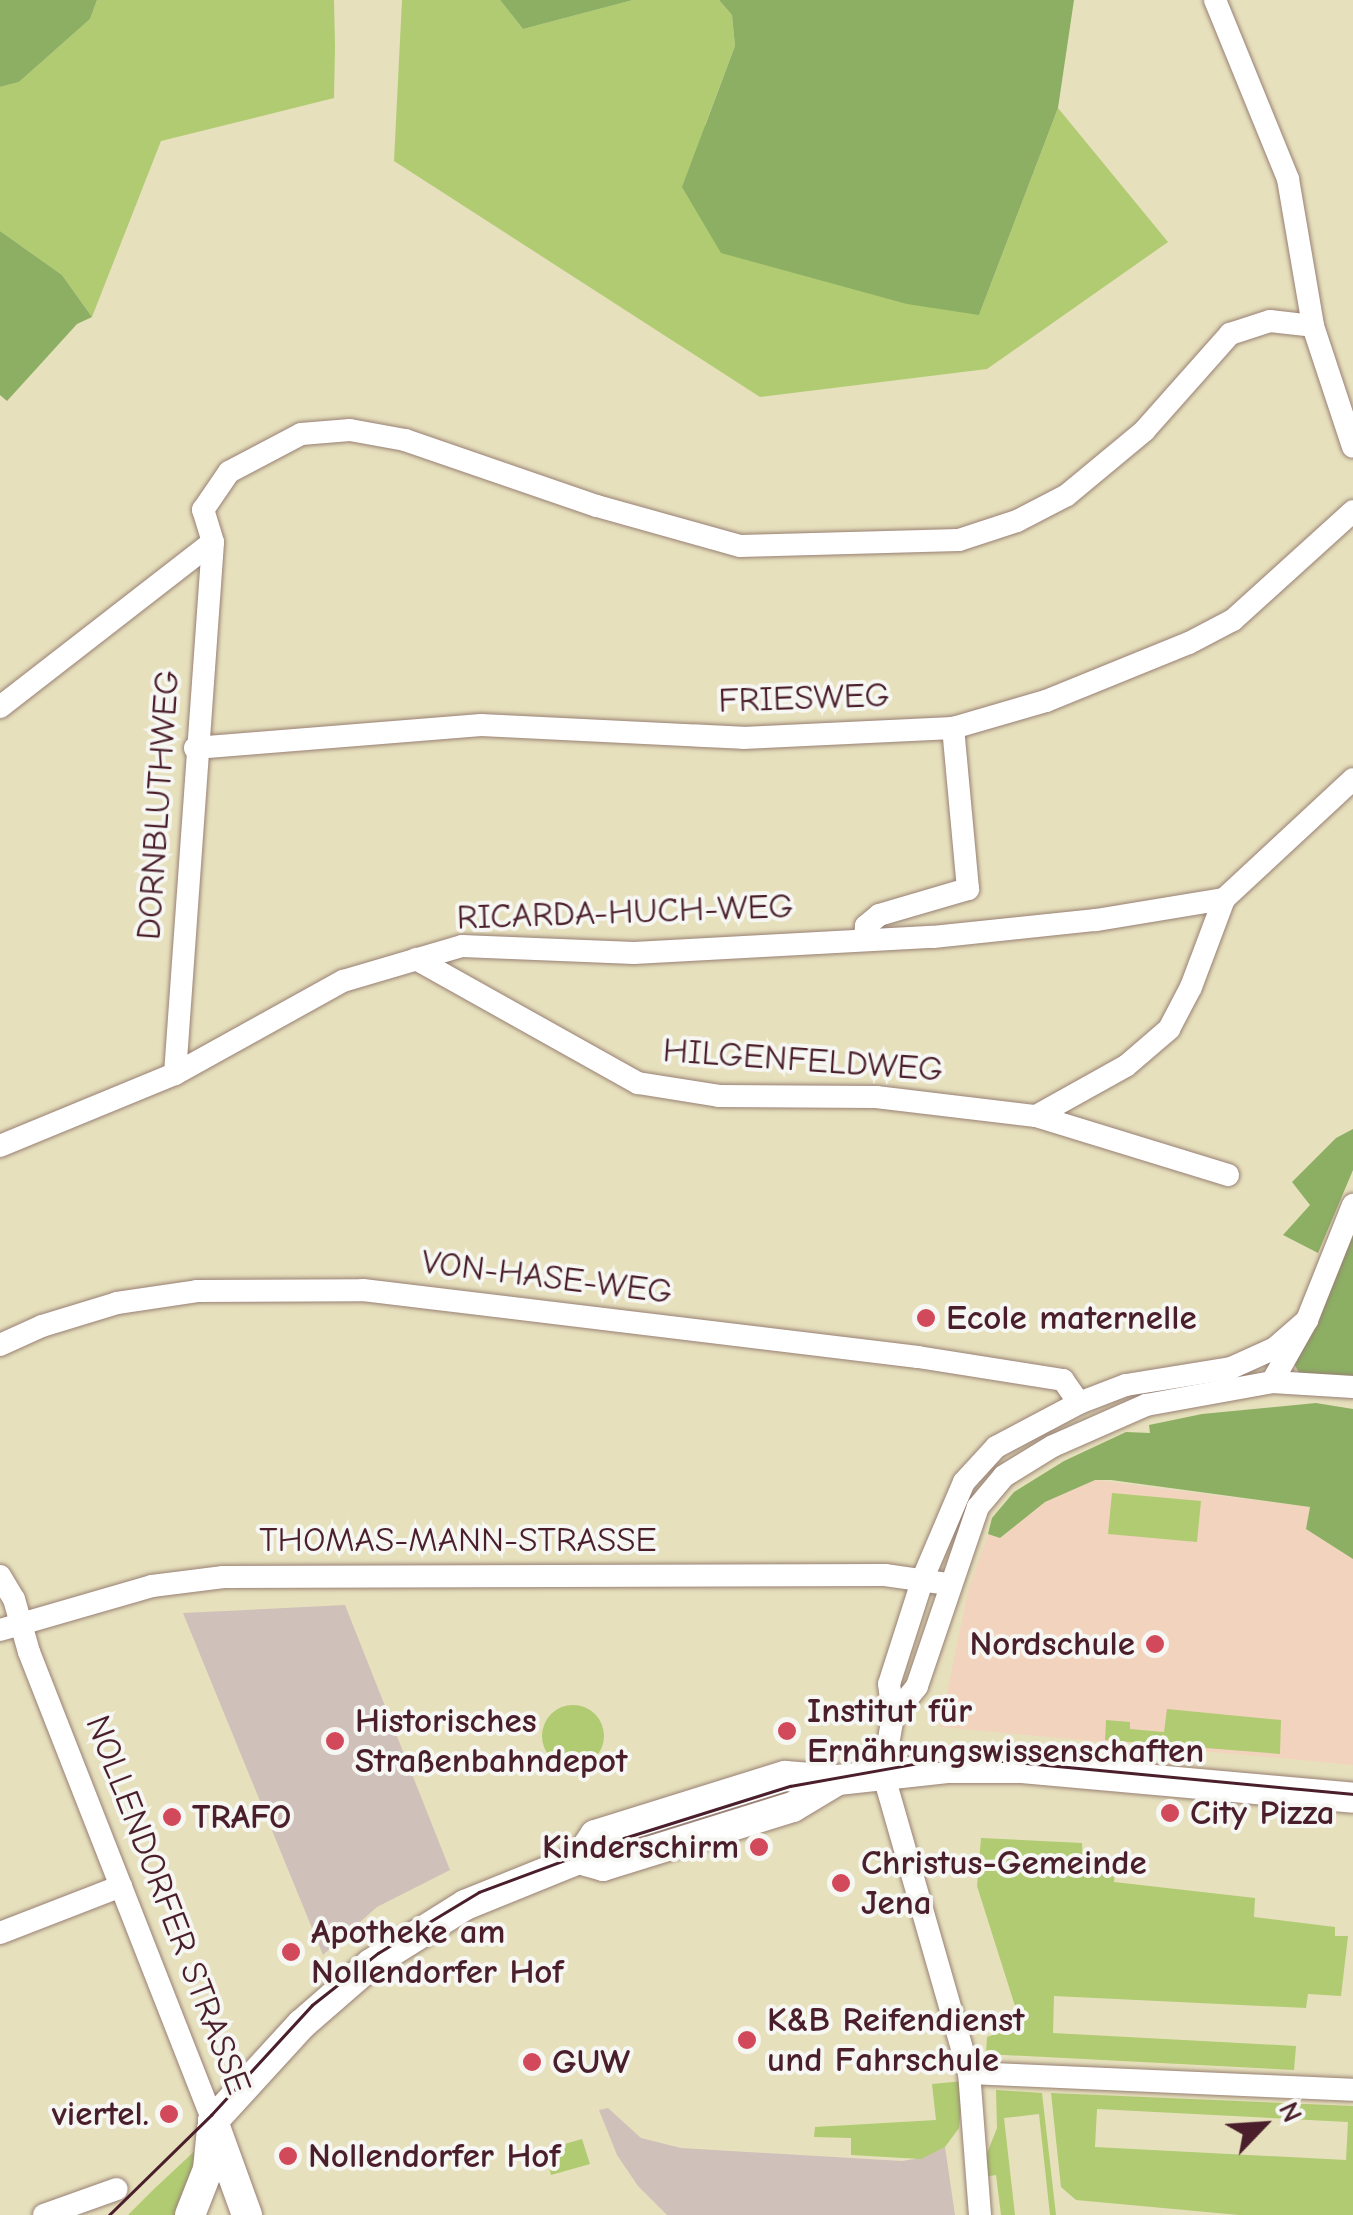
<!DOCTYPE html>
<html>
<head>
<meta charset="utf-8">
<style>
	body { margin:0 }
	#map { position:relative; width:1353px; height:2215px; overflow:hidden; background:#e7e0bd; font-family:"Comic Neue",sans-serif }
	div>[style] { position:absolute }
	.built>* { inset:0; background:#f2d4be }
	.industrial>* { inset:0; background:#cfc0ba }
	.green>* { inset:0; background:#b0cb72 }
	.round { border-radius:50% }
	.forest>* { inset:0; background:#8caf64 }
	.roads { filter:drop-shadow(0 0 2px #988074) drop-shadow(0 0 2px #988074) }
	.minor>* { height:22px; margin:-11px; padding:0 11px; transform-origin:11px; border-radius:11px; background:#fff }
	.tertiary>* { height:30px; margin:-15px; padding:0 15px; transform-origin:15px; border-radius:15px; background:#fff }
	.tram>* { height:2.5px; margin:-1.25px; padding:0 1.25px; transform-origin:1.25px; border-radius:1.25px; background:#4a1f2b }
	.dots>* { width:28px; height:28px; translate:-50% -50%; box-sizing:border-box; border:5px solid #f6f6f2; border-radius:50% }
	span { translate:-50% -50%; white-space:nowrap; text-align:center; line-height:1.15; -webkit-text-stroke:8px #f6f6f2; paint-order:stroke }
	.street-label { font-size:35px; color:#4a1f2b }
	.poi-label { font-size:35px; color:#4a1f2b; font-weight:700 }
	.left { translate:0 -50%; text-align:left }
	.right { translate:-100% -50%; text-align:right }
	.north { position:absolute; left:1213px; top:2075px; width:100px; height:100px; -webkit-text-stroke:8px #f6f6f2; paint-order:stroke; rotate:65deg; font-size:28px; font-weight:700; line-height:40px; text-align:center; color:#4a1f2b }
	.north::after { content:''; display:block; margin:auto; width:35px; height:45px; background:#4a1f2b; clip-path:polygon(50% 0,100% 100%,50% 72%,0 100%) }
</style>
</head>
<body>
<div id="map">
	<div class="built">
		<div style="clip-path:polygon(1095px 1480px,1310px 1507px,1307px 1529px,1353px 1559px,1353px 1765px,940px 1727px,968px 1591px,988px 1534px,1000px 1538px,1045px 1502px)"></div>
	</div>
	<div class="industrial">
		<div style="clip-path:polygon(345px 1605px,450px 1870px,377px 1907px,323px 1955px,183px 1613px)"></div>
		<div style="clip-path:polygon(608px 2108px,641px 2138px,681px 2148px,902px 2161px,921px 2158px,945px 2147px,955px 2215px,667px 2215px,638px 2186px,617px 2155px,599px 2110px)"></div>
	</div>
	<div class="green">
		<div style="clip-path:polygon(97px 0,334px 0,335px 47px,334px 98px,161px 141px,92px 317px,62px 275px,0 231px,0 87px,19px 82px,90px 19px)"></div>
		<div style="clip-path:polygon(402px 0,500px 0,523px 29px,633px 0,719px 0,732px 15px,735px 46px,705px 125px,979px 315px,1058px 108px,1168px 242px,987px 369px,760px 397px,394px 161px)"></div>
		<div style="clip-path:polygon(1112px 1493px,1201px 1501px,1197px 1542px,1108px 1534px)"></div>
		<div class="round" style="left:542px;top:1705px;width:62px;height:62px"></div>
		<div style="clip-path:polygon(1167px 1709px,1281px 1720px,1280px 1754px,1105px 1740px,1106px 1720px,1130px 1722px,1130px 1729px,1164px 1732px)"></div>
		<div style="clip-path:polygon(981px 1838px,1082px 1843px,1083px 1865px,1110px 1865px,1110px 1860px,1116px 1860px,1114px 1882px,1255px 1898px,1254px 1917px,1335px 1927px,1335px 1936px,1348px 1936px,1341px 1996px,1308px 1994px,1306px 2008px,1054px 1996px,1053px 2033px,1296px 2046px,1294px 2070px,986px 2054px,987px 2037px,1021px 2025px,977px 1886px)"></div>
		<div style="clip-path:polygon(964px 2081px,959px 2128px,945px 2147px,921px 2159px,851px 2155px,851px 2138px,814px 2137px,815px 2127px,936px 2120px,932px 2084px)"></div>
		<div style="clip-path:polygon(996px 2090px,1042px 2093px,1056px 2215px,1050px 2215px,1039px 2114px,1004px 2118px,1015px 2215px,1001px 2215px,996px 2175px,983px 2177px,982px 2166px,997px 2128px)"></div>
		<div style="clip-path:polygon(evenodd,1051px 2093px,1353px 2106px,1353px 2215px,1239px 2215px,1076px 2200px,1061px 2187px,1051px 2093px,1097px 2109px,1348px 2122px,1346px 2160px,1095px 2147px,1097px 2109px)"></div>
		<div style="clip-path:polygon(582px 2139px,590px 2164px,551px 2175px,544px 2150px)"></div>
		<div style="clip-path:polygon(200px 2146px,180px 2215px,128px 2215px,154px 2189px)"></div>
	</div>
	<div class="forest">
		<div style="clip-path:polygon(0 0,97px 0,90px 19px,19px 82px,0 87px)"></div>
		<div style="clip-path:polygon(500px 0,633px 0,523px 29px)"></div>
		<div style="clip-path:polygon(719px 0,1074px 0,1058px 108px,979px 315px,907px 304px,721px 253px,682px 187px,735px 46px,732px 15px)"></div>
		<div style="clip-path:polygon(0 231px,62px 275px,92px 317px,77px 324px,7px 401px,0 395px)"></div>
		<div style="clip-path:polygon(1353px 1129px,1353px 1170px,1318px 1253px,1283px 1235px,1310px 1205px,1292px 1182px,1336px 1138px)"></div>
		<div style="clip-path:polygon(1353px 1227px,1353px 1381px,1299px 1373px,1294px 1364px,1317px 1326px)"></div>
		<div style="clip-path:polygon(1316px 1403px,1353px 1409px,1353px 1559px,1306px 1529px,1310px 1507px,1111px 1480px,1095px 1480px,1045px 1502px,1000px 1538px,988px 1534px,992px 1518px,1014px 1492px,1064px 1461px,1126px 1432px,1150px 1433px,1149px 1425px,1202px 1414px)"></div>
	</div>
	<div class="roads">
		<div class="minor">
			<div style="left:1215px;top:0;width:193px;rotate:67.8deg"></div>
			<div style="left:1288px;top:179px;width:149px;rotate:80.3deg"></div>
			<div style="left:1313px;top:326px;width:127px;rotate:71.7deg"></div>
			<div style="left:0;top:707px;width:269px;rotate:-37.8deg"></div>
			<div style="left:195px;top:748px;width:287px;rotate:-4.6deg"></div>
			<div style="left:481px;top:725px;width:262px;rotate:2.8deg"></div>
			<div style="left:743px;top:738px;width:210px;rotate:-2.7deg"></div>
			<div style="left:953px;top:728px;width:97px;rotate:-16.2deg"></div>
			<div style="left:1046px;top:701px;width:154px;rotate:-22.1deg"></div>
			<div style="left:1189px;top:643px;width:50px;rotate:-27.6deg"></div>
			<div style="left:1233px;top:620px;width:162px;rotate:-42.2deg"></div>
			<div style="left:865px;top:938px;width:12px;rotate:-85deg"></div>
			<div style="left:866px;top:926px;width:17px;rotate:-40deg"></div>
			<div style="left:879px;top:915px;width:93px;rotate:-16.3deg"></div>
			<div style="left:968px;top:889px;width:162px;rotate:-95.3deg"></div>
			<div style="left:416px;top:959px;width:254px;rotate:29.2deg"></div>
			<div style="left:638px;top:1083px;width:82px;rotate:9.1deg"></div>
			<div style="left:719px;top:1096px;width:157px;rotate:0.4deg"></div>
			<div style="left:876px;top:1097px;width:161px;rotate:6.8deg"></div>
			<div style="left:1036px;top:1116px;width:201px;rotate:17.1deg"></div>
			<div style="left:175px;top:1074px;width:533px;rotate:-85.91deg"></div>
			<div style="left:213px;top:542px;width:34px;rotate:-107deg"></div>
			<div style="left:203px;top:510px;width:46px;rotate:-55.6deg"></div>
			<div style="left:229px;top:472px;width:81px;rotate:-27.8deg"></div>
			<div style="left:301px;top:434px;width:49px;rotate:-4.7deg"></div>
			<div style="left:350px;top:430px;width:56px;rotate:10.3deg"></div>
			<div style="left:405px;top:440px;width:203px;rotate:19deg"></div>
			<div style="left:597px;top:506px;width:148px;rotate:15.6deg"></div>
			<div style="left:740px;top:546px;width:219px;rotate:-1.6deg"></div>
			<div style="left:959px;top:540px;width:61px;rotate:-18.1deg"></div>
			<div style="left:1017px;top:521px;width:56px;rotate:-27.5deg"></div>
			<div style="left:1067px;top:495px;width:100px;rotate:-39.7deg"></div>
			<div style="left:1144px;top:431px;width:130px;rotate:-48.4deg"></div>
			<div style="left:1230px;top:334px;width:42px;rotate:-18deg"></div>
			<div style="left:1270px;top:321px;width:43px;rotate:6.6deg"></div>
			<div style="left:1036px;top:1116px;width:103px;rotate:-29.1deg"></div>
			<div style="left:1126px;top:1066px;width:57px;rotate:-40.7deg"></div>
			<div style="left:1169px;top:1029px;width:47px;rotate:-62.4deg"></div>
			<div style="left:1191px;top:987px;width:94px;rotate:-69.4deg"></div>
			<div style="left:0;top:1146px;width:189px;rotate:-22.4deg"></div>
			<div style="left:175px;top:1074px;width:192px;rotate:-29deg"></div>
			<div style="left:343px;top:981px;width:124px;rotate:-16.4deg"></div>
			<div style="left:462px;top:946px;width:172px;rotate:2.3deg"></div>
			<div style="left:634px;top:953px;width:299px;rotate:-3.1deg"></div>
			<div style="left:933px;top:937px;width:164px;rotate:-6deg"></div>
			<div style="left:1096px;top:920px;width:130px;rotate:-9.3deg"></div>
			<div style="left:1224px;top:899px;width:176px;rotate:-42.9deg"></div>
			<div style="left:0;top:1345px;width:46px;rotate:-24.3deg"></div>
			<div style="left:42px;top:1326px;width:78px;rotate:-17deg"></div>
			<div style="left:117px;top:1303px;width:81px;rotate:-8.5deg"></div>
			<div style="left:197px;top:1291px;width:166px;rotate:-0.3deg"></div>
			<div style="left:363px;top:1290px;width:559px;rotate:6.88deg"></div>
			<div style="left:918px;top:1357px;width:147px;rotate:9deg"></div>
			<div style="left:1063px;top:1380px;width:28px;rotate:55deg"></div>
			<div style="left:1272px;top:1382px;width:71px;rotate:-60.6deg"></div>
			<div style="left:1307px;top:1320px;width:124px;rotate:-68.2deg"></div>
			<div style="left:0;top:1576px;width:27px;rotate:59deg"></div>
			<div style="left:14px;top:1599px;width:55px;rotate:74.2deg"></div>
			<div style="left:29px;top:1652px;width:504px;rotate:68.58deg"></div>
			<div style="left:0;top:1630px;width:158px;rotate:-16.1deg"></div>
			<div style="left:152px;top:1586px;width:72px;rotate:-7.2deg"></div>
			<div style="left:223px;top:1577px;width:662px;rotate:-0.17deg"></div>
			<div style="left:885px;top:1575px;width:64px;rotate:8.1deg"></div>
			<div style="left:893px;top:1716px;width:38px;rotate:-51deg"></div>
			<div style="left:917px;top:1686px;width:189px;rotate:-71.2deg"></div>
			<div style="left:978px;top:1507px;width:40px;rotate:-50deg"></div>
			<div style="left:1004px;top:1476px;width:57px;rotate:-31.5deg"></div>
			<div style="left:1053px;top:1446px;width:102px;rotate:-23.8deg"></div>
			<div style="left:1146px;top:1405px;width:128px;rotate:-10.3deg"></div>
			<div style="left:1272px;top:1382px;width:81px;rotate:3.5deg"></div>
			<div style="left:0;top:1933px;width:130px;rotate:-21.2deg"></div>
			<div style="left:969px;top:2073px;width:384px;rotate:2.5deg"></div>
			<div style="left:44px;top:2215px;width:77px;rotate:-19.6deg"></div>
			<div style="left:980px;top:2215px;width:142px;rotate:-94.4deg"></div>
			<div style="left:969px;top:2073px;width:312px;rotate:-106deg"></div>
			<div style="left:883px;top:1773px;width:58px;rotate:-80deg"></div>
			<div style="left:893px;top:1716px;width:32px;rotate:-97deg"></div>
			<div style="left:889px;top:1684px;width:111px;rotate:-72.2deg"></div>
			<div style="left:923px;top:1578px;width:104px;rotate:-66.9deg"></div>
			<div style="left:964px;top:1482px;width:47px;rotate:-47.6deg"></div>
			<div style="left:996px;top:1447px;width:94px;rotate:-27.9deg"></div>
			<div style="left:1079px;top:1403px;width:50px;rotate:-21deg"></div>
			<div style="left:1126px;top:1385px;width:106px;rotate:-9.2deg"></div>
			<div style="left:1231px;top:1368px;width:48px;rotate:-24.4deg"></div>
			<div style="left:1275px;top:1348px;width:43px;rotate:-41.2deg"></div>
		</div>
		<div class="tertiary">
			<div style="left:579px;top:1859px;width:29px;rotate:-56deg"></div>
			<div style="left:595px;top:1835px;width:199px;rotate:-17.3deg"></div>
			<div style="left:785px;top:1776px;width:53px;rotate:4.3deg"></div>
			<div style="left:838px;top:1780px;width:112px;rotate:-6.2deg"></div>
			<div style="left:949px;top:1768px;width:71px"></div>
			<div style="left:1020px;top:1768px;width:334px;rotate:5.1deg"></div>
			<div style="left:213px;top:2121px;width:132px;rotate:-47.5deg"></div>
			<div style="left:302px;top:2024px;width:91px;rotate:-41deg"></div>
			<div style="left:371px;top:1964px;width:111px;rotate:-32.1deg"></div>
			<div style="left:465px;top:1905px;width:123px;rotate:-22deg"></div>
			<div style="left:579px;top:1859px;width:25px;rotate:16deg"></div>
			<div style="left:603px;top:1866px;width:199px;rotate:-17.3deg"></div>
			<div style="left:793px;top:1807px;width:52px;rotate:-31deg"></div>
			<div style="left:213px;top:2121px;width:100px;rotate:70.1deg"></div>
			<div style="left:190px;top:2215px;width:49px;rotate:-68.6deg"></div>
			<div style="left:208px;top:2169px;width:40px;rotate:-84.3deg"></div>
		</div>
	</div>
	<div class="tram">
		<div style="left:109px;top:2215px;width:143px;rotate:-44.4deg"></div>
		<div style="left:211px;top:2115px;width:149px;rotate:-47.4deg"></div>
		<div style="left:312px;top:2005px;width:84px;rotate:-38.2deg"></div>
		<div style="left:378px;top:1953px;width:118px;rotate:-31.1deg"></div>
		<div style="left:479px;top:1892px;width:155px;rotate:-20.4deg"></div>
		<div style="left:624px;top:1838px;width:174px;rotate:-17.4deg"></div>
		<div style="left:790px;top:1786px;width:137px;rotate:-10.1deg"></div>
		<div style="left:925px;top:1762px;width:90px"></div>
		<div style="left:1015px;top:1762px;width:340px;rotate:5.4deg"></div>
	</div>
	<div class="dots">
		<div style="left:926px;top:1318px;background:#d1495b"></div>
		<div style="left:1155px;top:1644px;background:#d1495b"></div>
		<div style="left:787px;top:1731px;background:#d1495b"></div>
		<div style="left:335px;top:1741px;background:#d1495b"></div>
		<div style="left:1170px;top:1813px;background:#d1495b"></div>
		<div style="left:172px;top:1817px;background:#d1495b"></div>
		<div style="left:759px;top:1847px;background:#d1495b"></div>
		<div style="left:841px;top:1883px;background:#d1495b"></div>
		<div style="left:291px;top:1952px;background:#d1495b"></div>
		<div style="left:747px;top:2040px;background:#d1495b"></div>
		<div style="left:532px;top:2062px;background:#d1495b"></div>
		<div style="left:169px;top:2114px;background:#d1495b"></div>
		<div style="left:288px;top:2156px;background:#d1495b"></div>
	</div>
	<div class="street-label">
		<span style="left:804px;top:698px;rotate:-2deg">FRIESWEG</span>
		<span style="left:158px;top:805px;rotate:-86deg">DORNBLUTHWEG</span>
		<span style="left:625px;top:912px;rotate:-2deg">RICARDA-HUCH-WEG</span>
		<span style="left:803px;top:1060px;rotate:4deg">HILGENFELDWEG</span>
		<span style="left:547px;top:1277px;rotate:7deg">VON-HASE-WEG</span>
		<span style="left:458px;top:1540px">THOMAS-MANN-STRASSE</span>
		<span style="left:168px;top:1905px;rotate:69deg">NOLLENDORFER STRASSE</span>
	</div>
	<div class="poi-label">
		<span class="left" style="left:946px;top:1318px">Ecole maternelle</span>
		<span class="right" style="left:1135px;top:1644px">Nordschule</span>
		<span class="left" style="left:807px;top:1731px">Institut für<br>Ernährungswissenschaften</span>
		<span class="left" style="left:355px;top:1741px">Historisches<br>Straßenbahndepot</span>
		<span class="left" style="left:1190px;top:1813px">City Pizza</span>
		<span class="left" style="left:192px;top:1817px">TRAFO</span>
		<span class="right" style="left:739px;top:1847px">Kinderschirm</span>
		<span class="left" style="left:861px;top:1883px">Christus-Gemeinde<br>Jena</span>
		<span class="left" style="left:311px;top:1952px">Apotheke am<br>Nollendorfer Hof</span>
		<span class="left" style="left:767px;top:2040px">K&amp;B Reifendienst<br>und Fahrschule</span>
		<span class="left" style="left:552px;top:2062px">GUW</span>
		<span class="right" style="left:149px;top:2114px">viertel.</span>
		<span class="left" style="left:308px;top:2156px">Nollendorfer Hof</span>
	</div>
	<div class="north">N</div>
</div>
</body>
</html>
